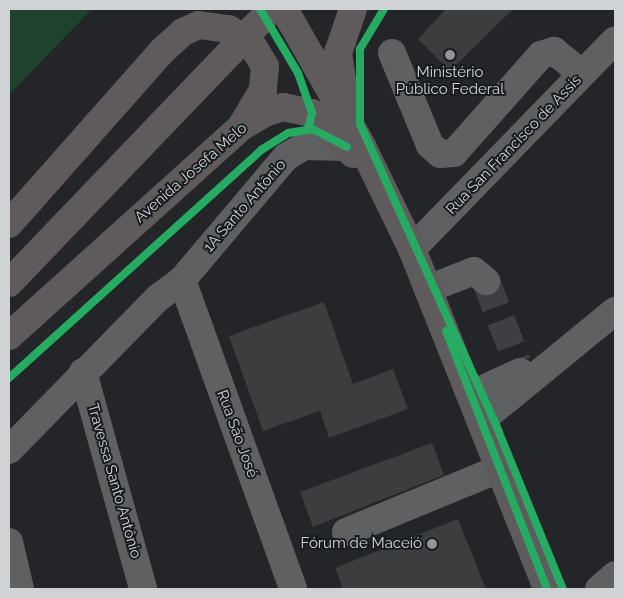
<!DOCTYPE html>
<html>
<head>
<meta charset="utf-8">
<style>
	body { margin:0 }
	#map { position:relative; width:624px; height:598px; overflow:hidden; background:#232528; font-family:Raleway,sans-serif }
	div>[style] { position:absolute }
	.green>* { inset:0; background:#1e422e }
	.building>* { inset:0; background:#3b3d3f }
	.minor-tunnel>* { height:28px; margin-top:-14px; transform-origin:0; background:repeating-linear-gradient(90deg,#3d3f42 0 28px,transparent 0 42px) }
	.minor>* { height:28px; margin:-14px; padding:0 14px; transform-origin:14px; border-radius:14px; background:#5e6062 }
	.major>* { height:28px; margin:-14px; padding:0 14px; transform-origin:14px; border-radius:14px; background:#5f5a5b }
	.cycleway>* { height:8px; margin:-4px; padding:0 4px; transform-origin:4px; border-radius:4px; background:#26ab63 }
	.dots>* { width:14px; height:14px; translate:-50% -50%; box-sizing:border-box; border:2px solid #181c20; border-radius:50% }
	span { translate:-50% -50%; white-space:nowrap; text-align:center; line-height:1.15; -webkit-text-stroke:4px #181c20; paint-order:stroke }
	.poi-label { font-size:15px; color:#d0d3d6 }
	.right { translate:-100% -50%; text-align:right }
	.street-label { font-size:15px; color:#d0d3d6 }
	.frame { position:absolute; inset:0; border:10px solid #d0d3d6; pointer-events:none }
</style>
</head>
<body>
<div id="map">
	<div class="green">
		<div style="clip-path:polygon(9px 9px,92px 9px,9px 95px)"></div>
	</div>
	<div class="building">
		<div style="clip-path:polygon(446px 9px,513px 9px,450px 71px,418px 39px)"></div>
		<div style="clip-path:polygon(324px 302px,353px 384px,393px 369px,408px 409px,329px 438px,320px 411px,263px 431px,229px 336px)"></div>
		<div style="clip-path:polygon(432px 443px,444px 475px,313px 527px,300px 492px)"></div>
		<div style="clip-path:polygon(458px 519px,486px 589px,343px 589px,335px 568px)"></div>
	</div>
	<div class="minor-tunnel">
		<div style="left:486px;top:281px;width:87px;rotate:69.1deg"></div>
	</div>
	<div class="minor">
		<div style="left:392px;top:53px;width:100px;rotate:67.6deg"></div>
		<div style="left:430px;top:145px;width:13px;rotate:42deg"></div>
		<div style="left:440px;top:154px;width:14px;rotate:-4deg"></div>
		<div style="left:454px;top:153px;width:131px;rotate:-48.4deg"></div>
		<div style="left:541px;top:55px;width:14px;rotate:-17deg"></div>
		<div style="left:554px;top:51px;width:36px;rotate:39deg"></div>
		<div style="left:412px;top:249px;width:291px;rotate:-45.8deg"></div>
		<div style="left:182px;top:280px;width:328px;rotate:70.2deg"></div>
		<div style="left:428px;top:289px;width:49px;rotate:-21.4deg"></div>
		<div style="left:474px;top:271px;width:16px;rotate:40deg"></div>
		<div style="left:83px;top:372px;width:225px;rotate:74.5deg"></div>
		<div style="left:472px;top:394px;width:53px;rotate:-24.6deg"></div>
		<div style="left:483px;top:419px;width:171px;rotate:-39.3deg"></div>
		<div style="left:9px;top:450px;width:213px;rotate:-45.6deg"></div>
		<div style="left:158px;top:298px;width:30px;rotate:-37deg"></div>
		<div style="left:182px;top:280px;width:161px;rotate:-49.8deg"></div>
		<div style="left:286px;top:157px;width:21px;rotate:-31deg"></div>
		<div style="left:304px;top:146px;width:43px;rotate:1.3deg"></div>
		<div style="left:346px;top:532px;width:168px;rotate:-22.4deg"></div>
		<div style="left:9px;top:542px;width:48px;rotate:76.8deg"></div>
		<div style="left:599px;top:589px;width:21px;rotate:-41deg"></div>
	</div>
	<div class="major">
		<div style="left:284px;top:9px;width:158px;rotate:60.3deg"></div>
		<div style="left:362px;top:146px;width:114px;rotate:64.1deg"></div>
		<div style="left:412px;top:249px;width:366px;rotate:68.3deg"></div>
		<div style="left:346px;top:106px;width:54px;rotate:-98.6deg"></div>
		<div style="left:338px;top:53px;width:46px;rotate:-71.2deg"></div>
		<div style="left:9px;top:224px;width:231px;rotate:-48.5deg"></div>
		<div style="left:162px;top:51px;width:28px;rotate:-42deg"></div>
		<div style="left:183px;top:32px;width:17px;rotate:-24deg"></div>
		<div style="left:199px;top:25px;width:30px;rotate:8deg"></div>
		<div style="left:229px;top:29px;width:31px;rotate:37deg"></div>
		<div style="left:254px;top:48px;width:21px;rotate:59deg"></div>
		<div style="left:265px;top:66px;width:24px;rotate:95deg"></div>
		<div style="left:263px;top:90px;width:41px;rotate:121deg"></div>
		<div style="left:9px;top:283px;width:380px;rotate:-46.2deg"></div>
		<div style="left:9px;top:336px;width:312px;rotate:-42deg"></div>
		<div style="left:241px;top:127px;width:30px;rotate:-30deg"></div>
		<div style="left:267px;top:112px;width:17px;rotate:-17deg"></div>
		<div style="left:283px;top:107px;width:30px;rotate:12deg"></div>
		<div style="left:312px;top:113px;width:58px;rotate:45deg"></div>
	</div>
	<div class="cycleway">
		<div style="left:260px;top:9px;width:74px;rotate:59.3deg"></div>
		<div style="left:298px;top:73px;width:42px;rotate:70.7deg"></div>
		<div style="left:312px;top:113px;width:16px;rotate:104deg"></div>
		<div style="left:384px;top:9px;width:47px;rotate:121deg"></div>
		<div style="left:360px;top:49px;width:75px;rotate:90deg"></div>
		<div style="left:360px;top:124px;width:336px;rotate:65.7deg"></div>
		<div style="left:498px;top:430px;width:172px;rotate:67.8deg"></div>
		<div style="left:446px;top:331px;width:277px;rotate:68.6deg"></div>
		<div style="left:9px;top:378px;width:340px;rotate:-42.1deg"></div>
		<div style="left:261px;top:150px;width:32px;rotate:-32deg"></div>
		<div style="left:288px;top:133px;width:24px;rotate:-9deg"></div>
		<div style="left:312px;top:129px;width:39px;rotate:27deg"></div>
	</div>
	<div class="dots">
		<div style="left:450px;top:55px;background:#939699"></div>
		<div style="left:432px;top:544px;background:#939699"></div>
	</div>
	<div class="poi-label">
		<span style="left:450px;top:81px">Ministério<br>Público Federal</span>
		<span class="right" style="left:422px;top:544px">Fórum de Maceió</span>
	</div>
	<div class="street-label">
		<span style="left:514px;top:145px;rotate:-46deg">Rua San Francisco de Assis</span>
		<span style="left:191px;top:173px;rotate:-41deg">Avenida Josefa Melo</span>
		<span style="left:245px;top:206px;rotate:-49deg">1A Santo Antônio</span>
		<span style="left:237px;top:434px;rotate:70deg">Rua São José</span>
		<span style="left:114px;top:481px;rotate:74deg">Travessa Santo Antônio</span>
	</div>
	<div class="frame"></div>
</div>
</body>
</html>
